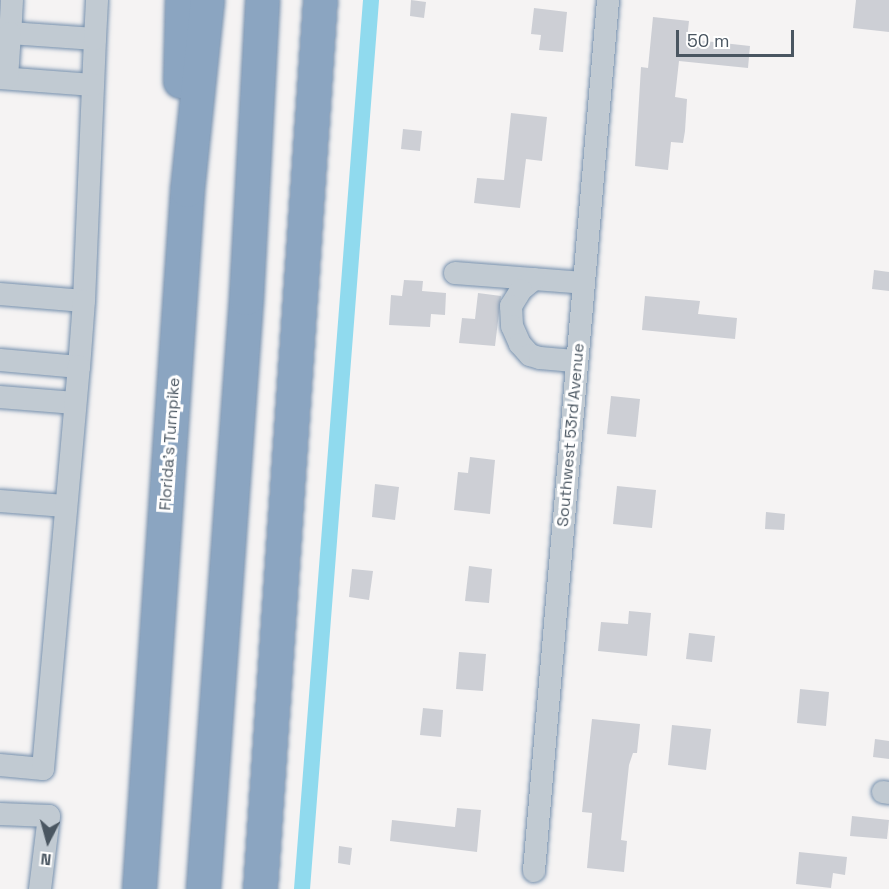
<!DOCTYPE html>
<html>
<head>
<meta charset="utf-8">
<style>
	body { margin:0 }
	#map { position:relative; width:889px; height:889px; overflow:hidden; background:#f5f3f3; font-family:"Space Grotesk",sans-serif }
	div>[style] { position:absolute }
	.canal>* { height:16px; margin:-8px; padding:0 8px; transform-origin:8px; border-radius:8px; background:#90daee }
	.building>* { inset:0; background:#cdcfd5 }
	.roads { filter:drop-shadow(0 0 2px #7690ad) drop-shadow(0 0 2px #7690ad) }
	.minor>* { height:22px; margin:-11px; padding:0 11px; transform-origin:11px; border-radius:11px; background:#c1cad2 }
	.highway>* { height:33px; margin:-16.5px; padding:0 16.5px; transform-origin:16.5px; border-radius:16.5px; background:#8ba5c1 }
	span { translate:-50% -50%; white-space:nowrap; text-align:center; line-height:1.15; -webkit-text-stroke:6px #fff; paint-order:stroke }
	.street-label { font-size:16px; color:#4a5661 }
	.north { position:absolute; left:18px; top:811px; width:60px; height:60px; -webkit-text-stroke:4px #fff; paint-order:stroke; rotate:186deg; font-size:16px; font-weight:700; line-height:24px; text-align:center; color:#4a5661 }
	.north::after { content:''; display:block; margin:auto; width:21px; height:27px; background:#4a5661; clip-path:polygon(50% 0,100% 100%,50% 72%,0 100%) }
	.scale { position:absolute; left:676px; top:30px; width:118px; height:27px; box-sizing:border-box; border:3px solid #4a5661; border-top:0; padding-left:8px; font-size:18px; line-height:21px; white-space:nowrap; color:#4a5661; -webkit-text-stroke:4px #fff; paint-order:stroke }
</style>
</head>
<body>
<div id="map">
	<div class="canal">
		<div style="left:302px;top:889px;width:892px;rotate:-85.56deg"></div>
	</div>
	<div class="building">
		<div style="clip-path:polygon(411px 0,426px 2px,424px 18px,410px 16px)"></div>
		<div style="clip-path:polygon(856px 0,889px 0,889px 32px,853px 28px)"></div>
		<div style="clip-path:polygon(534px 8px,567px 12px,563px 52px,539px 50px,541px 35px,531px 34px)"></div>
		<div style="clip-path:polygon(653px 17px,689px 21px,687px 39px,750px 46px,748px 68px,679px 61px,675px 97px,687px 99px,685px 131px,683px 143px,671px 142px,668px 170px,635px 166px,641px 67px,648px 68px)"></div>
		<div style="clip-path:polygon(511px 113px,547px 117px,542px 161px,526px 159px,520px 208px,474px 203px,477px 178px,504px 180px)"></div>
		<div style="clip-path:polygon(403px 129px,422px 131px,420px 151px,401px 149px)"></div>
		<div style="clip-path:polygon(874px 270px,889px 272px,889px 291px,872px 289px)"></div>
		<div style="clip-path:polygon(404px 280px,423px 281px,422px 291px,446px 293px,445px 315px,431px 314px,430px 327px,389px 325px,391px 295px,402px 296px)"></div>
		<div style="clip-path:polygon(478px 293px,501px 296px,495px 346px,459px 343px,462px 318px,475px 319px)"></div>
		<div style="clip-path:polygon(645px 296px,700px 301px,698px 314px,737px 318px,735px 339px,642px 330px)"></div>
		<div style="clip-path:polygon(611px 396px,640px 399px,636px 437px,607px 434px)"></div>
		<div style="clip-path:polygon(470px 457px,495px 460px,490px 514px,454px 510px,458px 472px,468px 473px)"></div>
		<div style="clip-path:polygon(375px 484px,399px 487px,395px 520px,372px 517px)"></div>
		<div style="clip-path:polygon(617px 486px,656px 490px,652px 528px,613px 524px)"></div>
		<div style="clip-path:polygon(766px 512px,785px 514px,784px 530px,765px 529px)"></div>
		<div style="clip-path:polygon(469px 566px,492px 569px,489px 603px,465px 601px)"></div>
		<div style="clip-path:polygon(352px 569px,373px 571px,369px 600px,349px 597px)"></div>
		<div style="clip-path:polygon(629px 611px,651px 613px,647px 656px,598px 651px,601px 622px,628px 624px)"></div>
		<div style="clip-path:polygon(689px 633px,715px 636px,712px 662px,686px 659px)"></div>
		<div style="clip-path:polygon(459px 652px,486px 654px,483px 691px,456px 689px)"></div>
		<div style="clip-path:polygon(800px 689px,829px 692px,826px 726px,797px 723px)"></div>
		<div style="clip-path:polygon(423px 708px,443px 710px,441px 737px,420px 735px)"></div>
		<div style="clip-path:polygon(592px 719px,640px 724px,637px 753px,633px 753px,629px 765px,621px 840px,627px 841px,624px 872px,587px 868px,592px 813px,582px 812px)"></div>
		<div style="clip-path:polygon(672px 725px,711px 729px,706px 770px,668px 765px)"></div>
		<div style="clip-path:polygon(875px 739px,889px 741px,889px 759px,873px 757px)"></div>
		<div style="clip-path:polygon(457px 808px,481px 810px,477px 852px,390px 841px,392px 820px,455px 827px)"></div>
		<div style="clip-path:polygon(852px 816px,889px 820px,887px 839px,850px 836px)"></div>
		<div style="clip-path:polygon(339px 846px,352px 848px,350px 865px,338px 863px)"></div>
		<div style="clip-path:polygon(799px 852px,847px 857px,845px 875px,833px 873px,831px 888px,796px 884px)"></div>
	</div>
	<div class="roads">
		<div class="minor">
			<div style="left:12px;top:0;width:33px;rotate:93deg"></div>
			<div style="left:10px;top:33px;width:85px;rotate:4deg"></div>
			<div style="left:95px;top:39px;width:262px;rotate:92.4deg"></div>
			<div style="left:95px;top:39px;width:39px;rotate:-87deg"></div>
			<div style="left:0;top:78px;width:93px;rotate:4.3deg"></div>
			<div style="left:7px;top:78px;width:45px;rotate:-86.2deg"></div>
			<div style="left:455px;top:273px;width:129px;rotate:4.4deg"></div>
			<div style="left:534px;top:279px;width:17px;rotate:140deg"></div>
			<div style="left:521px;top:290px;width:19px;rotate:122deg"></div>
			<div style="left:511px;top:306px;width:20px;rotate:87deg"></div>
			<div style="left:512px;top:326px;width:20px;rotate:66deg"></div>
			<div style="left:520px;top:344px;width:15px;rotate:48deg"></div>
			<div style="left:530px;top:355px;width:10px;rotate:17deg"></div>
			<div style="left:540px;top:358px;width:37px;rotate:5deg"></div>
			<div style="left:0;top:294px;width:84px;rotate:4.8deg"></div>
			<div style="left:84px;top:301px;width:66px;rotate:94.3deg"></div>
			<div style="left:79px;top:367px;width:79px;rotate:-174.9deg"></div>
			<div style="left:0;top:397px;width:75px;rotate:4.6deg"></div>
			<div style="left:0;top:501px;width:65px;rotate:4.4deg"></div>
			<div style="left:0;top:765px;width:43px;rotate:5.3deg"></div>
			<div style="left:43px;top:769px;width:404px;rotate:-84.9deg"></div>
			<div style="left:883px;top:792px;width:6px;rotate:9deg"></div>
			<div style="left:0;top:814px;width:49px;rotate:2.3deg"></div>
			<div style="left:49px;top:816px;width:74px;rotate:97deg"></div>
			<div style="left:534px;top:871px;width:874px;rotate:-85.14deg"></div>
		</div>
		<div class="highway">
			<div style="left:180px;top:81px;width:81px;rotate:-88.6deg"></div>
			<div style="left:139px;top:889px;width:701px;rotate:-86.07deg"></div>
			<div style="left:187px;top:190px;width:191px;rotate:-84deg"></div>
			<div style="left:203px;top:889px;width:593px;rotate:-85.84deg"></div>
			<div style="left:246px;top:298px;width:298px;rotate:-86.9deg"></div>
			<div style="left:260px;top:889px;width:891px;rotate:-86.14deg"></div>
		</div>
	</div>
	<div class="street-label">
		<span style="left:571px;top:435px;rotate:-85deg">Southwest 53rd Avenue</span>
		<span style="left:170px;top:444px;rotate:-86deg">Florida's Turnpike</span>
	</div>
	<div class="north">N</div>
	<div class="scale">50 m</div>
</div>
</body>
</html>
